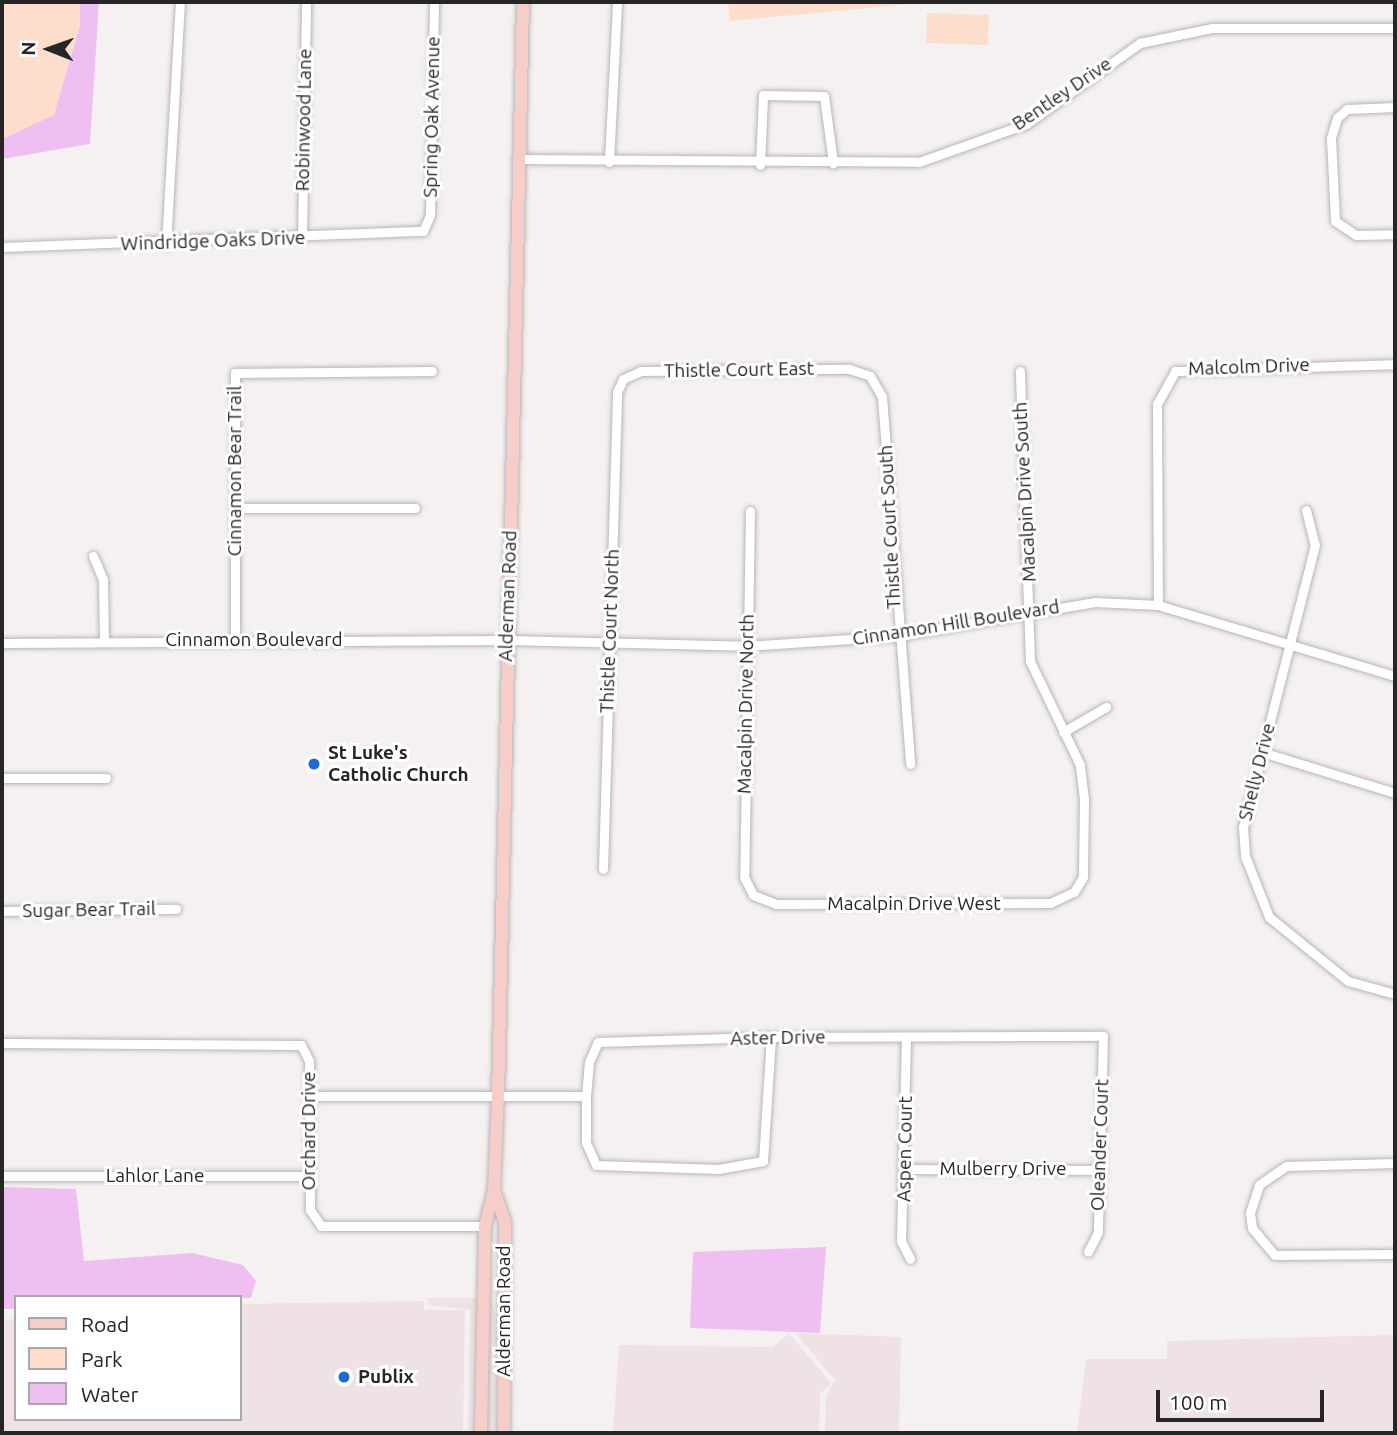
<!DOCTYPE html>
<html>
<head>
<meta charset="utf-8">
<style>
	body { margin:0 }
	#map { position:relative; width:1397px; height:1435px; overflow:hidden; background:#f5f1f1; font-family:Ubuntu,sans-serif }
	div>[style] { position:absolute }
	.built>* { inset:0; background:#efe2e4 }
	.green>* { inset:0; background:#fdddcc }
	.water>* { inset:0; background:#efbff2 }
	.roads { filter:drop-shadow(0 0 2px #b9b5b6) drop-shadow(0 0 2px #b9b5b6) }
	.street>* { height:9px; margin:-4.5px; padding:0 4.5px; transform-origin:4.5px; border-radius:4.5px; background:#fff }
	.secondary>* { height:12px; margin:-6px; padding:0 6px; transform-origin:6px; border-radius:6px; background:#f6cdc8 }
	.dots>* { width:19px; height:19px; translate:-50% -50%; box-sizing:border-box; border:4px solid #fff; border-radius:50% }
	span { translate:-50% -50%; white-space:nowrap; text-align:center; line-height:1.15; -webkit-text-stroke:6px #fff; paint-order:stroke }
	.street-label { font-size:19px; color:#272626 }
	.poi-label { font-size:19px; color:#272626; font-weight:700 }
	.left { translate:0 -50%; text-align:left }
	.frame { position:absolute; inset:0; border:4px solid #272626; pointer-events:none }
	.legend { position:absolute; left:14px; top:1295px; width:228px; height:126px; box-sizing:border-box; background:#fff; border:2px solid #a9a8a8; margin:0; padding:9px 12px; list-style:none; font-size:21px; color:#272626 }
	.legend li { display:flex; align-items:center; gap:14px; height:35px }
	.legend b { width:35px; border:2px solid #a9a8a8 }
	.north { position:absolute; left:14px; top:14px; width:70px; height:70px; -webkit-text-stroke:5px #fff; paint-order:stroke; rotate:271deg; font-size:19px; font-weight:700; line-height:28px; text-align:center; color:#272626 }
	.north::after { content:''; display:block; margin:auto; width:24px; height:32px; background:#272626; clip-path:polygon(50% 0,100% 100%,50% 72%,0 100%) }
	.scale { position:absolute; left:1156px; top:1390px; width:168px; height:32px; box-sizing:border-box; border:4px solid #272626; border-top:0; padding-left:9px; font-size:21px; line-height:24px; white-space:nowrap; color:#272626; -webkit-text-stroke:5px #fff; paint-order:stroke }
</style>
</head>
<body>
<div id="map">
	<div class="built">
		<div style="clip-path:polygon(426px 1298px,477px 1298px,474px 1433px,468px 1433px,470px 1310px,430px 1305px)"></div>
		<div style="clip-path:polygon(490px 1299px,497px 1317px,497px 1433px,487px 1433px)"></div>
		<div style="clip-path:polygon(424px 1301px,424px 1310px,465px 1310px,463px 1433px,2px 1433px,2px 1320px,16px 1319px,16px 1419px,240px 1419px,240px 1304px)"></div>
		<div style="clip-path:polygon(789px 1333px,831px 1383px,820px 1394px,819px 1433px,613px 1433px,619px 1345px,773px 1347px)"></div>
		<div style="clip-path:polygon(795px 1333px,901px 1337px,899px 1433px,825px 1433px,826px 1396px,835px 1380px)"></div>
		<div style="clip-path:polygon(1395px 1335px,1395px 1433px,1077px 1433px,1086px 1359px,1167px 1359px,1167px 1341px)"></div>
	</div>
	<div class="green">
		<div style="clip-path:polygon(2px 2px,80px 2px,80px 24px,54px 115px,2px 139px)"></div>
		<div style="clip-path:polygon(728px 2px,932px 2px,730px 21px)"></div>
		<div style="clip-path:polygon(927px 13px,989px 15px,988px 45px,926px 43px)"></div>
	</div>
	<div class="water">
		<div style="clip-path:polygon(80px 2px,99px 2px,90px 144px,2px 159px,2px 139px,54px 115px,80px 25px)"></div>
		<div style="clip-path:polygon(2px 1187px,76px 1189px,84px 1261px,192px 1253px,243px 1265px,256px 1281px,251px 1298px,16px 1297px,16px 1309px,2px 1309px)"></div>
		<div style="clip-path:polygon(826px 1247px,820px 1333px,690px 1328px,693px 1252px)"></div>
	</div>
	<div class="roads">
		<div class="street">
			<div style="left:1395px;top:107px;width:48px;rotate:177.6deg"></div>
			<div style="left:1347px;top:109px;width:13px;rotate:138deg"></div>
			<div style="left:1337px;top:118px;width:21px;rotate:107deg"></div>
			<div style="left:1331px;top:138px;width:83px;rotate:87.2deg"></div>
			<div style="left:1335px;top:221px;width:25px;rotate:34deg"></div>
			<div style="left:1356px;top:235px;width:39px;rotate:-1deg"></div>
			<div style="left:522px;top:159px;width:397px;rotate:0.4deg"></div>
			<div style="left:919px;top:162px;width:114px;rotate:-19.6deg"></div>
			<div style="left:1026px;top:124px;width:140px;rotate:-35.4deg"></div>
			<div style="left:1140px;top:43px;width:74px;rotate:-11.8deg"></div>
			<div style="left:1212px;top:28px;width:183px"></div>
			<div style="left:609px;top:162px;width:160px;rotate:-87.1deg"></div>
			<div style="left:760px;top:165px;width:70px;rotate:-87.5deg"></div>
			<div style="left:763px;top:95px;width:61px;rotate:0.9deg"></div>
			<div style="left:824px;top:96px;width:68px;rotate:82.3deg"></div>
			<div style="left:302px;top:237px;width:235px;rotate:-89deg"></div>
			<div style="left:166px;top:244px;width:242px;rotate:-86.7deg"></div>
			<div style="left:2px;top:247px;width:421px;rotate:-2.2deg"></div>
			<div style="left:423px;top:231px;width:17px;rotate:-66deg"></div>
			<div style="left:430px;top:215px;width:213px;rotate:-88.9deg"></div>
			<div style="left:236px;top:508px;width:179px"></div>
			<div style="left:1306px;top:510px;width:36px;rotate:76deg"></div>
			<div style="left:1315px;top:545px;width:291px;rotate:104.3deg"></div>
			<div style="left:1243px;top:827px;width:29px;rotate:86deg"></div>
			<div style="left:1245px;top:856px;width:66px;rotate:68.5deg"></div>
			<div style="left:1269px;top:917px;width:102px;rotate:39deg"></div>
			<div style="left:1348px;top:981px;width:49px;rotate:15.5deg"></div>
			<div style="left:750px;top:511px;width:366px;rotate:90.9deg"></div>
			<div style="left:744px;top:877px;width:20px;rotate:63deg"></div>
			<div style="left:753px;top:895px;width:25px;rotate:21deg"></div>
			<div style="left:776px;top:904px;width:274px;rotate:-0.2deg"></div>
			<div style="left:1050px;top:903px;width:26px;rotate:-25deg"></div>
			<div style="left:1074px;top:892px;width:17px;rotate:-59deg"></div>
			<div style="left:1083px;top:877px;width:78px;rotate:-89.3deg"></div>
			<div style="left:1084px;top:799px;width:34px;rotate:-97deg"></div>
			<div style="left:1080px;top:765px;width:115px;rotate:-115.7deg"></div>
			<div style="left:1030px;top:661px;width:290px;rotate:-92deg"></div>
			<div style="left:93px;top:556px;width:26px;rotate:67deg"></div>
			<div style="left:103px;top:580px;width:61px;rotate:89.1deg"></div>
			<div style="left:1158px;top:605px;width:201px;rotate:-90.3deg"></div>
			<div style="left:1157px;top:404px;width:38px;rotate:-61deg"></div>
			<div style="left:1175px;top:371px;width:220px;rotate:-1.8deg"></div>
			<div style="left:235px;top:640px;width:267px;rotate:-90deg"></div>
			<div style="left:235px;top:373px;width:197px;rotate:-0.6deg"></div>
			<div style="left:2px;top:643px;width:505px;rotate:-0.34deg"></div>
			<div style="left:507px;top:640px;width:239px;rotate:1.4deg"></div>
			<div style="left:746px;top:646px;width:150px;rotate:-3.8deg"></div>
			<div style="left:896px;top:636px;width:202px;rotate:-9.7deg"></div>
			<div style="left:1095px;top:602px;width:63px;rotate:2.7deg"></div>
			<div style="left:1158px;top:605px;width:247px;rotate:16.7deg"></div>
			<div style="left:1063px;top:732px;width:50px;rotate:-30.2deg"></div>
			<div style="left:1262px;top:752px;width:139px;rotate:17.1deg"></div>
			<div style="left:2px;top:778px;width:104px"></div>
			<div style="left:603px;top:869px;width:477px;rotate:-88.3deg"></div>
			<div style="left:617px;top:392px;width:14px;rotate:-65deg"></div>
			<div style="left:623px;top:379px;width:20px;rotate:-24deg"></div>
			<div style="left:641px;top:371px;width:208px;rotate:-0.6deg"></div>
			<div style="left:849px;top:369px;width:22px;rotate:18deg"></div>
			<div style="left:870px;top:376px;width:24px;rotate:60deg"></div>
			<div style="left:882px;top:397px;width:368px;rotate:85.6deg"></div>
			<div style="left:2px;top:911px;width:174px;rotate:-0.7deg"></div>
			<div style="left:771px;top:1037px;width:124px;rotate:93.7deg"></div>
			<div style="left:763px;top:1161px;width:45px;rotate:169.7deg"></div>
			<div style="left:719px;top:1169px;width:123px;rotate:-178.1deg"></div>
			<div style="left:596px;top:1165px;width:24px;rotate:-114deg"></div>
			<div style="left:586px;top:1143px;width:47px;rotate:-90deg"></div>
			<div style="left:586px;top:1096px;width:34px;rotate:-85deg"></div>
			<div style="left:589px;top:1062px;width:22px;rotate:-66deg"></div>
			<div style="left:598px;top:1042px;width:173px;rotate:-1.7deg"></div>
			<div style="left:771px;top:1037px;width:332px;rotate:-0.2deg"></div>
			<div style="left:1103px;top:1036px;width:196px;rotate:91.5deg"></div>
			<div style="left:1098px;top:1232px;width:22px;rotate:117deg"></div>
			<div style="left:906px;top:1037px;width:204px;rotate:91.4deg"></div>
			<div style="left:901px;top:1241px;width:20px;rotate:63deg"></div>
			<div style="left:2px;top:1043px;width:299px;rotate:0.4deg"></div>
			<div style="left:301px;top:1045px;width:18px;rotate:63deg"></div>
			<div style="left:309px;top:1061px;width:149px;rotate:89.6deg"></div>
			<div style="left:310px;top:1210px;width:19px;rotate:55deg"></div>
			<div style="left:321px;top:1226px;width:164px"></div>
			<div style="left:311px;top:1096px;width:275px"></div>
			<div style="left:1395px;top:1163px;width:109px;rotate:178.4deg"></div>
			<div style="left:1286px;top:1166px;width:33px;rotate:145deg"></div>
			<div style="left:1259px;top:1185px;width:29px;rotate:108deg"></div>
			<div style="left:1250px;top:1213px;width:15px;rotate:82deg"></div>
			<div style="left:1252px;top:1228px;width:35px;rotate:50deg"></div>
			<div style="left:1275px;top:1255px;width:120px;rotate:-0.5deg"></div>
			<div style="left:906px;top:1169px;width:195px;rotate:0.3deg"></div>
			<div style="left:2px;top:1176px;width:306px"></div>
		</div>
		<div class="secondary">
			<div style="left:494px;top:1190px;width:34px;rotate:71deg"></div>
			<div style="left:505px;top:1222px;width:211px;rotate:90.3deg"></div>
			<div style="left:481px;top:1433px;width:207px;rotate:-88.9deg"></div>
			<div style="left:485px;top:1226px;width:37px;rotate:-76deg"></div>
			<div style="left:494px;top:1190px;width:94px;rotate:-87.6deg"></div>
			<div style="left:498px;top:1096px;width:1094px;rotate:-88.69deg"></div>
		</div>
	</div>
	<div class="dots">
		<div style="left:314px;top:764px;background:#1e69d4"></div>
		<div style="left:344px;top:1377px;background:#1e69d4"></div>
	</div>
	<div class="street-label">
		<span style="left:1062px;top:94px;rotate:-34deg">Bentley Drive</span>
		<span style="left:432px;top:117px;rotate:-89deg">Spring Oak Avenue</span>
		<span style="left:304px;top:120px;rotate:-89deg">Robinwood Lane</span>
		<span style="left:213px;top:241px;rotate:-2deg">Windridge Oaks Drive</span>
		<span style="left:1249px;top:367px;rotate:-2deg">Malcolm Drive</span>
		<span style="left:739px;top:370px;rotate:-1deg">Thistle Court East</span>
		<span style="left:235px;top:471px;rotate:-90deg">Cinnamon Bear Trail</span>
		<span style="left:1025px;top:492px;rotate:-93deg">Macalpin Drive South</span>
		<span style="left:890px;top:527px;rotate:-93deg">Thistle Court South</span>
		<span style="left:508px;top:596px;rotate:-88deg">Alderman Road</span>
		<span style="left:956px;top:623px;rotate:-9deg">Cinnamon Hill Boulevard</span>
		<span style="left:610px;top:631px;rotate:-88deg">Thistle Court North</span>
		<span style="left:254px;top:640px">Cinnamon Boulevard</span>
		<span style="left:746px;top:704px;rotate:-89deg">Macalpin Drive North</span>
		<span style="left:1257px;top:772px;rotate:-76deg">Shelly Drive</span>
		<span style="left:914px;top:904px">Macalpin Drive West</span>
		<span style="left:89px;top:910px;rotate:-1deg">Sugar Bear Trail</span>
		<span style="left:778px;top:1038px;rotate:-1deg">Aster Drive</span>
		<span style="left:309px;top:1131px;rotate:-90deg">Orchard Drive</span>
		<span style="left:1100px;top:1145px;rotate:-88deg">Oleander Court</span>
		<span style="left:905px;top:1149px;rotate:-89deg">Aspen Court</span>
		<span style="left:1003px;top:1169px">Mulberry Drive</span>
		<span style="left:155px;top:1176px">Lahlor Lane</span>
		<span style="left:504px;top:1311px;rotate:-90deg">Alderman Road</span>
	</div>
	<div class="poi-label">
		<span class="left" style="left:328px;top:764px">St Luke's<br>Catholic Church</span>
		<span class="left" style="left:358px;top:1377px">Publix</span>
	</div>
	<div class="frame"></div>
	<ul class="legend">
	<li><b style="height:9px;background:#f6cdc8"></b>Road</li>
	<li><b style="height:19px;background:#fdddcc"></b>Park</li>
	<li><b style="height:19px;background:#efbff2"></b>Water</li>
	</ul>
	<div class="north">N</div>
	<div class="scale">100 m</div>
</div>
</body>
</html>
